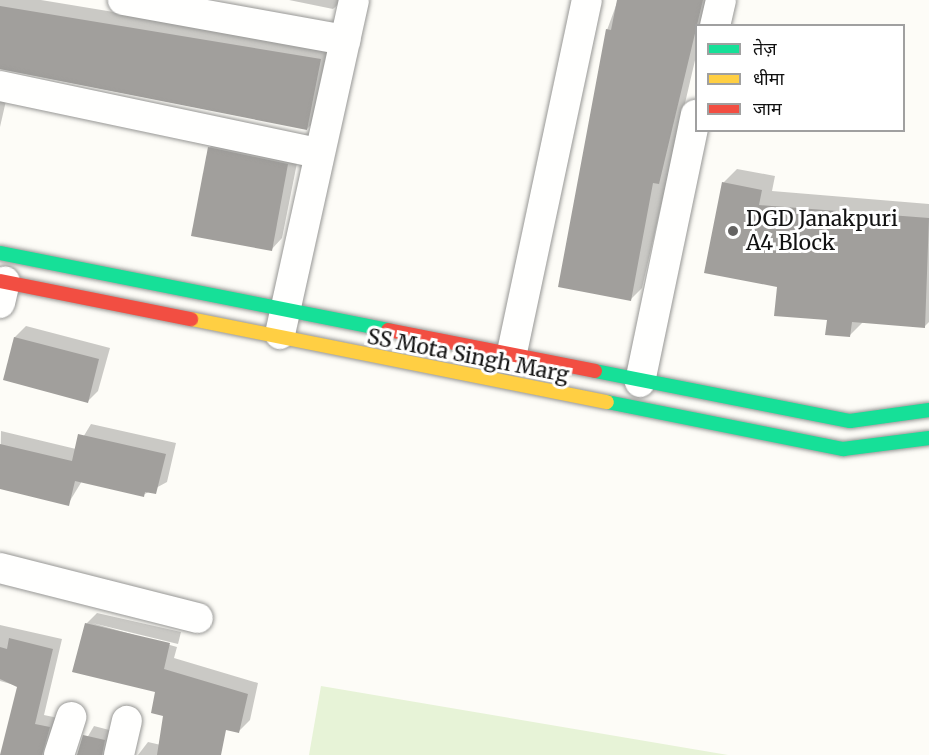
<!DOCTYPE html>
<html>
<head>
<meta charset="utf-8">
<style>
	body { margin:0 }
	#map { position:relative; width:929px; height:755px; overflow:hidden; background:#fdfcf7; font-family:Merriweather,"Noto Sans Devanagari",serif }
	div>[style] { position:absolute }
	.green>* { inset:0; background:#e7f3d7 }
	.shadow>* { inset:0; background:#0003 }
	.building>* { inset:0; background:#a19f9c }
	.roads { filter:drop-shadow(0 0 2px #979795) drop-shadow(0 0 2px #979795) }
	.street>* { height:30px; margin:-15px; padding:0 15px; transform-origin:15px; border-radius:15px; background:#fffffe }
	.fast>* { height:14px; margin:-7px; padding:0 7px; transform-origin:7px; border-radius:7px; background:#16e098 }
	.slow>* { height:14px; margin:-7px; padding:0 7px; transform-origin:7px; border-radius:7px; background:#ffcf43 }
	.jam>* { height:14px; margin:-7px; padding:0 7px; transform-origin:7px; border-radius:7px; background:#f24e42 }
	.dots>* { width:16px; height:16px; translate:-50% -50%; box-sizing:border-box; border:3px solid #fff; border-radius:50% }
	span { translate:-50% -50%; white-space:nowrap; text-align:center; line-height:1.15; -webkit-text-stroke:6px #fff; paint-order:stroke }
	.poi-label { font-size:21px; color:#111 }
	.left { translate:0 -50%; text-align:left }
	.street-label { font-size:21px; color:#111 }
	.legend { position:absolute; left:695px; top:24px; width:210px; height:108px; box-sizing:border-box; background:#fff; border:2px solid #a0a0a0; margin:0; padding:8px 10px; list-style:none; font-size:18px; color:#111 }
	.legend li { display:flex; align-items:center; gap:12px; height:30px }
	.legend b { width:30px; border:2px solid #a0a0a0 }
</style>
</head>
<body>
<div id="map">
	<div class="green">
		<div style="clip-path:polygon(321px 686px,728px 755px,309px 755px)"></div>
	</div>
	<div class="shadow">
		<div style="clip-path:polygon(0 0,41px 0,331px 48px,318px 118px,307px 129px,0 69px)"></div>
		<div style="clip-path:polygon(289px 0,343px 0,333px 9px)"></div>
		<div style="clip-path:polygon(618px 0,714px 0,710px 26px,696px 26px,696px 56px,642px 288px,631px 299px,607px 30px)"></div>
		<div style="clip-path:polygon(0 88px,8px 92px,0 127px)"></div>
		<div style="clip-path:polygon(220px 137px,299px 153px,282px 238px,271px 250px,209px 148px)"></div>
		<div style="clip-path:polygon(737px 169px,775px 176px,772px 191px,929px 204px,929px 322px,925px 326px,864px 321px,850px 335px,778px 286px,723px 183px)"></div>
		<div style="clip-path:polygon(26px 326px,110px 348px,98px 391px,87px 402px,5px 379px,15px 337px)"></div>
		<div style="clip-path:polygon(91px 424px,176px 443px,167px 482px,143px 495px,82px 481px,68px 504px,0 487px,1px 431px,76px 449px)"></div>
		<div style="clip-path:polygon(97px 613px,181px 632px,178px 644px,92px 623px,177px 647px,174px 658px,258px 683px,250px 720px,239px 731px,152px 712px,157px 691px,86px 624px)"></div>
		<div style="clip-path:polygon(0 625px,62px 639px,44px 715px,58px 718px,54px 755px,2px 755px,18px 686px,0 681px)"></div>
		<div style="clip-path:polygon(94px 726px,113px 731px,116px 755px,77px 755px)"></div>
		<div style="clip-path:polygon(148px 742px,178px 749px,177px 755px,138px 755px)"></div>
	</div>
	<div class="building">
		<div style="clip-path:polygon(617px 0,703px 0,659px 184px,653px 183px,631px 301px,558px 287px,606px 29px,611px 30px)"></div>
		<div style="clip-path:polygon(0 6px,321px 59px,307px 130px,0 69px)"></div>
		<div style="clip-path:polygon(208px 147px,288px 164px,272px 251px,191px 236px)"></div>
		<div style="clip-path:polygon(722px 182px,762px 190px,759px 205px,929px 218px,925px 328px,852px 322px,850px 337px,825px 335px,827px 320px,774px 316px,777px 287px,704px 273px)"></div>
		<div style="clip-path:polygon(14px 337px,99px 359px,88px 403px,3px 380px)"></div>
		<div style="clip-path:polygon(78px 434px,166px 454px,156px 494px,145px 492px,144px 497px,75px 481px,69px 506px,0 489px,0 444px,72px 461px)"></div>
		<div style="clip-path:polygon(85px 623px,170px 643px,164px 669px,248px 694px,239px 733px,226px 730px,221px 755px,157px 755px,163px 716px,151px 713px,155px 692px,72px 672px)"></div>
		<div style="clip-path:polygon(9px 638px,53px 649px,35px 724px,50px 727px,42px 755px,0 755px,17px 687px,0 679px,0 647px,7px 649px)"></div>
		<div style="clip-path:polygon(83px 735px,105px 740px,102px 755px,77px 755px)"></div>
	</div>
	<div class="roads">
		<div class="street">
			<div style="left:123px;top:0;width:226px;rotate:10.2deg"></div>
			<div style="left:715px;top:26px;width:27px;rotate:-77deg"></div>
			<div style="left:0;top:86px;width:326px;rotate:11.9deg"></div>
			<div style="left:0;top:303px;width:22px;rotate:-77deg"></div>
			<div style="left:280px;top:334px;width:342px;rotate:-77.5deg"></div>
			<div style="left:511px;top:357px;width:365px;rotate:-78deg"></div>
			<div style="left:640px;top:382px;width:273px;rotate:-78.2deg"></div>
			<div style="left:0;top:568px;width:204px;rotate:14.2deg"></div>
			<div style="left:59px;top:755px;width:40px;rotate:-72deg"></div>
			<div style="left:119px;top:755px;width:35px;rotate:-77deg"></div>
		</div>
		<div class="fast">
			<div style="left:0;top:253px;width:396px;rotate:11.2deg"></div>
			<div style="left:595px;top:371px;width:260px;rotate:11.1deg"></div>
			<div style="left:850px;top:421px;width:80px;rotate:-7.9deg"></div>
			<div style="left:607px;top:402px;width:241px;rotate:11.3deg"></div>
			<div style="left:843px;top:449px;width:87px;rotate:-7.3deg"></div>
		</div>
		<div class="slow">
			<div style="left:191px;top:319px;width:424px;rotate:11.3deg"></div>
		</div>
		<div class="jam">
			<div style="left:0;top:281px;width:195px;rotate:11.3deg"></div>
			<div style="left:388px;top:330px;width:211px;rotate:11.2deg"></div>
		</div>
	</div>
	<div class="dots">
		<div style="left:733px;top:231px;background:#646362"></div>
	</div>
	<div class="poi-label">
		<span class="left" style="left:746px;top:231px">DGD Janakpuri<br>A4 Block</span>
	</div>
	<div class="street-label">
		<span style="left:468px;top:356px;rotate:11deg">SS Mota Singh Marg</span>
	</div>
	<ul class="legend">
	<li><b style="height:8px;background:#16e098"></b>तेज़</li>
	<li><b style="height:8px;background:#ffcf43"></b>धीमा</li>
	<li><b style="height:8px;background:#f24e42"></b>जाम</li>
	</ul>
</div>
</body>
</html>
